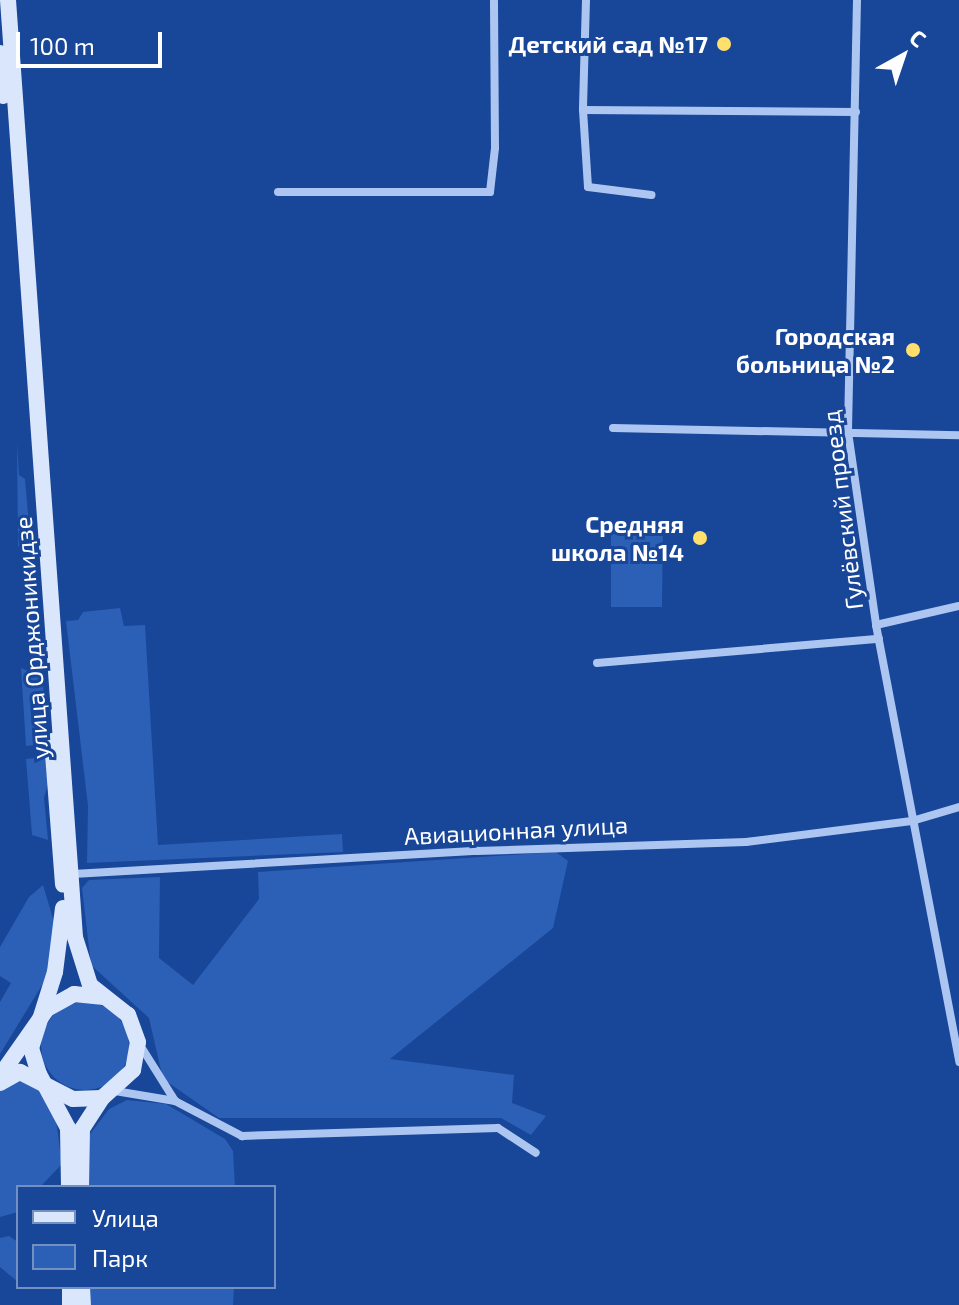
<!DOCTYPE html>
<html>
<head>
<meta charset="utf-8">
<style>
	body { margin:0 }
	#map { position:relative; width:959px; height:1305px; overflow:hidden; background:#184698; font-family:"Exo 2",sans-serif }
	div>[style] { position:absolute }
	.green>* { inset:0; background:#2c5fb6 }
	.round { border-radius:50% }
	.street>* { height:8px; margin:-4px; padding:0 4px; transform-origin:4px; border-radius:4px; background:#acc6f1 }
	.secondary>* { height:16px; margin:-8px; padding:0 8px; transform-origin:8px; border-radius:8px; background:#dae6fc }
	.dots>* { width:22px; height:22px; translate:-50% -50%; box-sizing:border-box; border:4px solid #184698; border-radius:50% }
	span { translate:-50% -50%; white-space:nowrap; text-align:center; line-height:1.15; -webkit-text-stroke:6px #184698; paint-order:stroke }
	.poi-label { font-size:24px; color:#fff; font-weight:700 }
	.right { translate:-100% -50%; text-align:right }
	.street-label { font-size:24px; color:#fff }
	.legend { position:absolute; left:16px; top:1185px; width:260px; height:104px; box-sizing:border-box; background:#184698; border:2px solid #7490c1; margin:0; padding:10px 14px; list-style:none; font-size:24px; color:#fff }
	.legend li { display:flex; align-items:center; gap:16px; height:40px }
	.legend b { width:40px; border:2px solid #7490c1 }
	.north { position:absolute; left:863px; top:16px; width:80px; height:80px; -webkit-text-stroke:6px #184698; paint-order:stroke; rotate:40deg; font-size:22px; font-weight:700; line-height:32px; text-align:center; color:#fff }
	.north::after { content:''; display:block; margin:auto; width:28px; height:36px; background:#fff; clip-path:polygon(50% 0,100% 100%,50% 72%,0 100%) }
	.scale { position:absolute; left:16px; top:32px; width:146px; height:36px; box-sizing:border-box; border:4px solid #fff; border-top:0; padding-left:10px; font-size:24px; line-height:28px; white-space:nowrap; color:#fff; -webkit-text-stroke:6px #184698; paint-order:stroke }
</style>
</head>
<body>
<div id="map">
	<div class="green">
		<div style="clip-path:polygon(17px 442px,19px 475px,25px 479px,31px 548px,26px 552px,18px 546px)"></div>
		<div style="clip-path:polygon(611px 525px,663px 525px,662px 607px,611px 607px)"></div>
		<div style="clip-path:polygon(120px 608px,124px 626px,145px 625px,158px 845px,342px 834px,343px 852px,87px 863px,88px 806px,66px 621px,78px 620px,83px 612px)"></div>
		<div style="clip-path:polygon(42px 663px,46px 738px,43px 744px,26px 746px,21px 668px,28px 671px)"></div>
		<div style="clip-path:polygon(46px 757px,49px 780px,44px 798px,48px 840px,32px 835px,26px 759px)"></div>
		<div style="clip-path:polygon(556px 852px,568px 861px,553px 928px,390px 1059px,514px 1075px,512px 1103px,546px 1116px,531px 1135px,501px 1118px,219px 1118px,163px 1079px,149px 1018px,91px 965px,82px 888px,89px 880px,160px 877px,159px 958px,193px 985px,259px 899px,258px 872px)"></div>
		<div style="clip-path:polygon(43px 885px,55px 925px,47px 977px,0 1054px,0 1002px,11px 983px,0 976px,0 947px,29px 897px)"></div>
		<div class="round" style="left:41px;top:1002px;width:88px;height:88px"></div>
		<div style="clip-path:polygon(17px 1078px,43px 1091px,56px 1120px,62px 1164px,40px 1187px,18px 1187px,18px 1212px,0 1217px,0 1085px)"></div>
		<div style="clip-path:polygon(127px 1100px,166px 1104px,225px 1139px,233px 1151px,235px 1187px,88px 1187px,87px 1138px,109px 1109px)"></div>
		<div style="clip-path:polygon(9px 1236px,18px 1242px,18px 1282px,0 1267px,0 1238px)"></div>
		<div style="clip-path:polygon(89px 1287px,234px 1287px,233px 1305px,89px 1305px)"></div>
	</div>
	<div class="street">
		<div style="left:586px;top:0;width:110px;rotate:91.6deg"></div>
		<div style="left:583px;top:110px;width:77px;rotate:86.3deg"></div>
		<div style="left:588px;top:187px;width:64px;rotate:7.2deg"></div>
		<div style="left:857px;top:0;width:432px;rotate:91.2deg"></div>
		<div style="left:848px;top:432px;width:195px;rotate:81.7deg"></div>
		<div style="left:876px;top:625px;width:445px;rotate:79.2deg"></div>
		<div style="left:583px;top:110px;width:273px;rotate:0.4deg"></div>
		<div style="left:278px;top:192px;width:212px"></div>
		<div style="left:490px;top:192px;width:44px;rotate:-83.5deg"></div>
		<div style="left:495px;top:148px;width:148px;rotate:-90.4deg"></div>
		<div style="left:613px;top:428px;width:346px;rotate:1.2deg"></div>
		<div style="left:876px;top:625px;width:85px;rotate:-12.9deg"></div>
		<div style="left:597px;top:663px;width:283px;rotate:-4.9deg"></div>
		<div style="left:73px;top:874px;width:405px;rotate:-3.3deg"></div>
		<div style="left:477px;top:851px;width:269px;rotate:-1.9deg"></div>
		<div style="left:746px;top:842px;width:167px;rotate:-7.2deg"></div>
		<div style="left:912px;top:821px;width:49px;rotate:-16.6deg"></div>
		<div style="left:140px;top:1045px;width:66px;rotate:58deg"></div>
		<div style="left:115px;top:1091px;width:61px;rotate:9.5deg"></div>
		<div style="left:175px;top:1101px;width:76px;rotate:27.6deg"></div>
		<div style="left:242px;top:1136px;width:256px;rotate:-1.8deg"></div>
		<div style="left:498px;top:1128px;width:45px;rotate:33.3deg"></div>
	</div>
	<div class="secondary">
		<div style="left:0;top:53px;width:43px;rotate:86deg"></div>
		<div style="left:52px;top:741px;width:144px;rotate:85.6deg"></div>
		<div style="left:63px;top:908px;width:64px;rotate:97.1deg"></div>
		<div style="left:55px;top:972px;width:80px;rotate:107.5deg"></div>
		<div style="left:31px;top:1048px;width:27px;rotate:73deg"></div>
		<div style="left:39px;top:1074px;width:61px;rotate:61.8deg"></div>
		<div style="left:68px;top:1128px;width:59px;rotate:89deg"></div>
		<div style="left:0;top:1076px;width:82px;rotate:-55deg"></div>
		<div style="left:47px;top:1009px;width:31px;rotate:-29deg"></div>
		<div style="left:74px;top:994px;width:30px;rotate:6deg"></div>
		<div style="left:0;top:1083px;width:23px;rotate:-29deg"></div>
		<div style="left:20px;top:1072px;width:59px;rotate:27deg"></div>
		<div style="left:73px;top:1099px;width:29px;rotate:-2deg"></div>
		<div style="left:102px;top:1098px;width:42px;rotate:-42.1deg"></div>
		<div style="left:133px;top:1070px;width:28px;rotate:-80deg"></div>
		<div style="left:138px;top:1042px;width:29px;rotate:-110deg"></div>
		<div style="left:128px;top:1015px;width:48px;rotate:-141.7deg"></div>
		<div style="left:90px;top:985px;width:50px;rotate:-107.4deg"></div>
		<div style="left:75px;top:937px;width:939px;rotate:-94.09deg"></div>
		<div style="left:81px;top:1187px;width:58px;rotate:-89deg"></div>
		<div style="left:82px;top:1129px;width:37px;rotate:-57deg"></div>
		<div style="left:70px;top:1287px;width:18px;rotate:90deg"></div>
		<div style="left:82px;top:1287px;width:18px;rotate:87deg"></div>
	</div>
	<div class="dots">
		<div style="left:724px;top:44px;background:#ffe06c"></div>
		<div style="left:913px;top:350px;background:#ffe06c"></div>
		<div style="left:700px;top:538px;background:#ffe06c"></div>
	</div>
	<div class="poi-label">
		<span class="right" style="left:708px;top:44px">Детский сад №17</span>
		<span class="right" style="left:895px;top:350px">Городская<br>больница №2</span>
		<span class="right" style="left:684px;top:538px">Средняя<br>школа №14</span>
	</div>
	<div class="street-label">
		<span style="left:842px;top:510px;rotate:-97deg">Гулёвский проезд</span>
		<span style="left:31px;top:638px;rotate:-94deg">улица Орджоникидзе</span>
		<span style="left:516px;top:830px;rotate:-3deg">Авиационная улица</span>
	</div>
	<ul class="legend">
	<li><b style="height:10px;background:#dae6fc"></b>Улица</li>
	<li><b style="height:22px;background:#2c5fb6"></b>Парк</li>
	</ul>
	<div class="north">С</div>
	<div class="scale">100 m</div>
</div>
</body>
</html>
